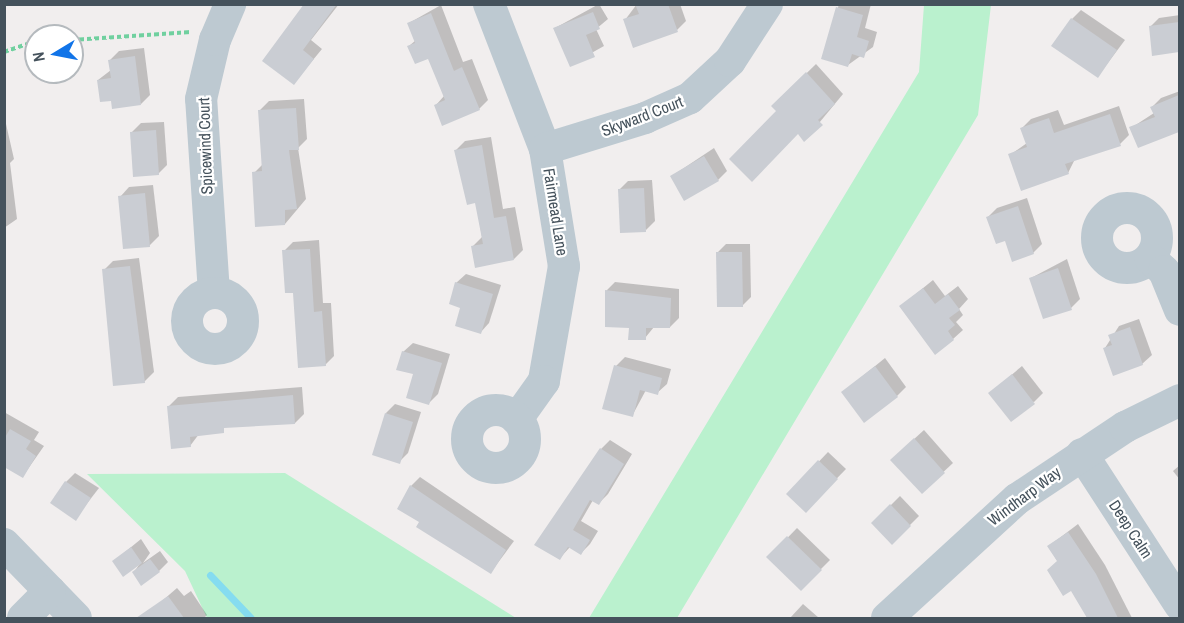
<!DOCTYPE html>
<html>
<head>
<meta charset="utf-8">
<style>
	body { margin:0 }
	#map { position:relative; width:1184px; height:623px; overflow:hidden; background:#f1eeee; font-family:"Archivo Narrow",sans-serif }
	div>[style] { position:absolute }
	.green>* { inset:0; background:#baf1ce }
	.shadow>* { inset:0; background:#0003 }
	.stream>* { height:7px; margin:-3.5px; padding:0 3.5px; transform-origin:3.5px; border-radius:3.5px; background:#85dcf0 }
	.building>* { inset:0; background:#cacdd3 }
	.path>* { height:4px; margin-top:-2px; transform-origin:0; background:repeating-linear-gradient(90deg,#70d09f 0 4.5px,transparent 0 7.5px) }
	.minor>* { height:32px; margin:-16px; padding:0 16px; transform-origin:16px; border-radius:16px; background:#bdc9d1 }
	.minor>.ring { margin:-16px; padding:0; box-sizing:content-box; background:none; border:32px solid #bdc9d1; border-radius:50% }
	span { translate:-50% -50%; white-space:nowrap; text-align:center; line-height:1.15; -webkit-text-stroke:4.5px #fff; paint-order:stroke }
	.street-label { font-size:16px; color:#45525c }
	.frame { position:absolute; inset:0; border:6px solid #45525c; pointer-events:none }
	.north { position:absolute; left:24px; top:24px; width:60px; height:60px; box-sizing:border-box; background:#fff; border:2px solid #b5babe; border-radius:50%; rotate:260deg; font-size:16px; font-weight:700; line-height:24px; text-align:center; color:#45525c }
	.north::after { content:''; display:block; margin:auto; width:21px; height:27px; background:#1174e8; clip-path:polygon(50% 0,100% 100%,50% 72%,0 100%) }
</style>
</head>
<body>
<div id="map">
	<div class="green">
		<div style="clip-path:polygon(924px 5px,991px 5px,978px 115px,677px 618px,589px 618px,919px 72px)"></div>
		<div style="clip-path:polygon(285px 473px,516px 618px,207px 618px,185px 571px,87px 474px)"></div>
	</div>
	<div class="shadow">
		<div style="clip-path:polygon(306px 4px,339px 4px,311px 40px,322px 49px,294px 83px)"></div>
		<div style="clip-path:polygon(599px 4px,608px 19px,596px 29px,604px 46px,570px 65px,555px 28px)"></div>
		<div style="clip-path:polygon(637px 4px,680px 4px,686px 21px,677px 30px,625px 20px)"></div>
		<div style="clip-path:polygon(839px 4px,871px 4px,865px 28px,877px 32px,873px 47px,848px 65px,823px 58px)"></div>
		<div style="clip-path:polygon(441px 5px,463px 62px,472px 59px,488px 100px,479px 109px,436px 105px,444px 96px,429px 57px,409px 46px,416px 40px,409px 23px)"></div>
		<div style="clip-path:polygon(1081px 10px,1125px 40px,1098px 76px,1072px 19px)"></div>
		<div style="clip-path:polygon(1180px 15px,1180px 50px,1154px 54px,1150px 27px,1159px 18px)"></div>
		<div style="clip-path:polygon(144px 48px,150px 95px,141px 104px,98px 80px,111px 70px,110px 60px,119px 51px)"></div>
		<div style="clip-path:polygon(816px 64px,843px 94px,805px 140px,773px 106px)"></div>
		<div style="clip-path:polygon(1180px 91px,1180px 130px,1139px 146px,1131px 128px,1154px 113px,1152px 107px,1161px 98px)"></div>
		<div style="clip-path:polygon(304px 99px,307px 139px,298px 148px,306px 199px,285px 224px,254px 173px,263px 164px,260px 110px,269px 101px)"></div>
		<div style="clip-path:polygon(1119px 106px,1129px 135px,1120px 144px,1075px 159px,1068px 173px,1010px 155px,1027px 143px,1022px 128px,1031px 119px,1058px 110px,1064px 125px)"></div>
		<div style="clip-path:polygon(4px 115px,14px 159px,10px 163px,17px 219px,4px 228px)"></div>
		<div style="clip-path:polygon(164px 122px,167px 165px,158px 174px,132px 132px,141px 123px)"></div>
		<div style="clip-path:polygon(491px 137px,503px 209px,515px 207px,523px 250px,514px 259px,473px 246px,482px 237px,476px 201px,456px 150px,465px 141px)"></div>
		<div style="clip-path:polygon(714px 148px,727px 171px,718px 180px,672px 176px)"></div>
		<div style="clip-path:polygon(652px 180px,655px 221px,646px 230px,619px 190px,628px 181px)"></div>
		<div style="clip-path:polygon(153px 185px,159px 236px,149px 246px,120px 197px,129px 187px)"></div>
		<div style="clip-path:polygon(1027px 198px,1042px 244px,1033px 253px,1006px 239px,988px 217px,997px 208px)"></div>
		<div style="clip-path:polygon(319px 240px,323px 303px,331px 303px,334px 356px,325px 365px,284px 251px,293px 242px)"></div>
		<div style="clip-path:polygon(726px 244px,750px 244px,751px 297px,742px 306px,717px 253px)"></div>
		<div style="clip-path:polygon(139px 258px,154px 372px,144px 382px,104px 270px,113px 261px)"></div>
		<div style="clip-path:polygon(1067px 259px,1080px 299px,1071px 308px,1031px 278px)"></div>
		<div style="clip-path:polygon(466px 274px,501px 285px,489px 323px,480px 333px,462px 307px,456px 283px)"></div>
		<div style="clip-path:polygon(933px 280px,945px 296px,958px 286px,968px 299px,959px 309px,963px 315px,956px 322px,963px 330px,953px 339px,901px 306px)"></div>
		<div style="clip-path:polygon(615px 282px,679px 289px,679px 318px,670px 327px,654px 327px,645px 338px,606px 291px)"></div>
		<div style="clip-path:polygon(1139px 319px,1152px 355px,1142px 364px,1105px 348px,1119px 326px)"></div>
		<div style="clip-path:polygon(413px 343px,450px 354px,438px 394px,429px 403px,403px 352px)"></div>
		<div style="clip-path:polygon(625px 357px,671px 369px,667px 384px,657px 393px,646px 390px,632px 416px,616px 366px)"></div>
		<div style="clip-path:polygon(885px 358px,906px 387px,897px 396px,843px 392px)"></div>
		<div style="clip-path:polygon(1022px 366px,1043px 393px,1034px 402px,990px 393px)"></div>
		<div style="clip-path:polygon(302px 387px,304px 414px,295px 423px,229px 426px,199px 434px,190px 446px,169px 406px,178px 397px)"></div>
		<div style="clip-path:polygon(395px 404px,421px 412px,408px 453px,399px 462px,386px 413px)"></div>
		<div style="clip-path:polygon(4px 412px,39px 432px,34px 440px,44px 446px,23px 476px,4px 464px)"></div>
		<div style="clip-path:polygon(924px 430px,953px 463px,922px 492px,901px 451px)"></div>
		<div style="clip-path:polygon(610px 440px,632px 454px,608px 494px,599px 503px,593px 500px,581px 521px,598px 531px,590px 544px,581px 553px,570px 547px,560px 558px,601px 449px)"></div>
		<div style="clip-path:polygon(828px 452px,846px 469px,806px 510px,788px 494px)"></div>
		<div style="clip-path:polygon(1180px 465px,1180px 480px,1173px 471px)"></div>
		<div style="clip-path:polygon(75px 473px,99px 488px,75px 519px,66px 482px)"></div>
		<div style="clip-path:polygon(420px 477px,514px 541px,491px 572px,421px 521px,411px 486px)"></div>
		<div style="clip-path:polygon(900px 496px,919px 516px,892px 543px,873px 523px)"></div>
		<div style="clip-path:polygon(1078px 524px,1105px 565px,1132px 618px,1089px 618px,1072px 588px,1049px 546px)"></div>
		<div style="clip-path:polygon(797px 528px,830px 560px,801px 589px,769px 557px)"></div>
		<div style="clip-path:polygon(141px 539px,150px 553px,143px 563px,160px 551px,168px 562px,159px 571px,134px 572px,141px 562px,123px 575px,114px 561px)"></div>
		<div style="clip-path:polygon(177px 588px,184px 596px,191px 591px,207px 615px,204px 618px,163px 618px,155px 607px)"></div>
		<div style="clip-path:polygon(803px 604px,819px 618px,790px 618px)"></div>
	</div>
	<div class="stream">
		<div style="left:210px;top:575px;width:59px;rotate:46.4deg"></div>
	</div>
	<div class="building">
		<div style="clip-path:polygon(304px 4px,337px 4px,303px 50px,314px 59px,294px 85px,262px 61px)"></div>
		<div style="clip-path:polygon(635px 4px,668px 4px,678px 32px,633px 48px,623px 19px,639px 14px)"></div>
		<div style="clip-path:polygon(836px 7px,863px 15px,857px 37px,869px 41px,864px 58px,852px 54px,848px 67px,821px 59px)"></div>
		<div style="clip-path:polygon(593px 12px,600px 29px,586px 35px,595px 57px,570px 67px,553px 28px)"></div>
		<div style="clip-path:polygon(431px 13px,454px 71px,462px 67px,480px 110px,442px 126px,434px 105px,445px 100px,428px 59px,415px 64px,407px 46px,415px 43px,407px 23px)"></div>
		<div style="clip-path:polygon(1071px 18px,1117px 50px,1098px 78px,1051px 46px)"></div>
		<div style="clip-path:polygon(1179px 22px,1179px 52px,1152px 56px,1149px 26px)"></div>
		<div style="clip-path:polygon(135px 56px,141px 105px,112px 109px,111px 101px,100px 102px,97px 80px,111px 78px,108px 60px)"></div>
		<div style="clip-path:polygon(806px 72px,835px 104px,818px 120px,823px 125px,804px 142px,798px 134px,752px 182px,729px 159px,776px 111px,771px 106px)"></div>
		<div style="clip-path:polygon(1179px 95px,1179px 132px,1138px 148px,1129px 127px,1155px 117px,1150px 107px)"></div>
		<div style="clip-path:polygon(296px 108px,299px 150px,289px 150px,297px 209px,285px 210px,285px 225px,255px 227px,252px 172px,262px 171px,258px 110px)"></div>
		<div style="clip-path:polygon(1110px 114px,1121px 146px,1065px 164px,1069px 174px,1021px 191px,1008px 154px,1027px 147px,1020px 128px,1049px 118px,1054px 133px)"></div>
		<div style="clip-path:polygon(156px 130px,159px 175px,133px 177px,130px 132px)"></div>
		<div style="clip-path:polygon(482px 145px,494px 218px,506px 216px,514px 260px,475px 268px,471px 246px,483px 244px,475px 203px,467px 205px,454px 150px)"></div>
		<div style="clip-path:polygon(704px 156px,719px 181px,684px 201px,670px 176px)"></div>
		<div style="clip-path:polygon(644px 188px,646px 232px,620px 233px,618px 189px)"></div>
		<div style="clip-path:polygon(145px 193px,150px 247px,123px 249px,118px 196px)"></div>
		<div style="clip-path:polygon(1018px 206px,1034px 254px,1012px 262px,1005px 241px,996px 244px,986px 217px)"></div>
		<div style="clip-path:polygon(310px 249px,314px 312px,322px 311px,326px 366px,298px 368px,293px 293px,285px 293px,282px 250px)"></div>
		<div style="clip-path:polygon(716px 252px,742px 252px,743px 307px,717px 307px)"></div>
		<div style="clip-path:polygon(130px 266px,145px 383px,113px 386px,102px 269px)"></div>
		<div style="clip-path:polygon(1058px 268px,1072px 310px,1043px 319px,1029px 278px)"></div>
		<div style="clip-path:polygon(455px 282px,493px 294px,481px 334px,455px 326px,460px 308px,449px 304px)"></div>
		<div style="clip-path:polygon(923px 288px,935px 304px,948px 294px,960px 310px,949px 318px,955px 325px,948px 331px,954px 340px,935px 355px,899px 306px)"></div>
		<div style="clip-path:polygon(605px 290px,671px 298px,670px 328px,646px 328px,646px 340px,628px 340px,629px 328px,605px 327px)"></div>
		<div style="clip-path:polygon(1130px 327px,1143px 365px,1113px 376px,1103px 348px,1112px 345px,1108px 335px)"></div>
		<div style="clip-path:polygon(402px 351px,442px 363px,429px 405px,406px 398px,413px 374px,396px 370px)"></div>
		<div style="clip-path:polygon(614px 365px,662px 378px,658px 395px,640px 390px,633px 417px,602px 409px)"></div>
		<div style="clip-path:polygon(875px 366px,898px 397px,864px 423px,841px 392px)"></div>
		<div style="clip-path:polygon(1012px 374px,1035px 404px,1011px 422px,988px 393px)"></div>
		<div style="clip-path:polygon(293px 395px,295px 424px,224px 428px,224px 433px,190px 437px,191px 447px,171px 449px,167px 406px)"></div>
		<div style="clip-path:polygon(385px 413px,413px 422px,400px 464px,372px 455px)"></div>
		<div style="clip-path:polygon(10px 429px,31px 441px,26px 449px,36px 456px,23px 478px,4px 467px,4px 439px)"></div>
		<div style="clip-path:polygon(914px 438px,945px 473px,922px 494px,890px 460px)"></div>
		<div style="clip-path:polygon(600px 448px,624px 464px,599px 505px,590px 500px,573px 530px,590px 540px,581px 555px,568px 547px,560px 560px,534px 545px)"></div>
		<div style="clip-path:polygon(818px 460px,838px 479px,806px 513px,786px 494px)"></div>
		<div style="clip-path:polygon(65px 481px,91px 498px,76px 521px,50px 503px)"></div>
		<div style="clip-path:polygon(410px 485px,506px 550px,491px 574px,416px 527px,419px 522px,397px 509px)"></div>
		<div style="clip-path:polygon(890px 504px,911px 526px,892px 545px,871px 523px)"></div>
		<div style="clip-path:polygon(1068px 532px,1096px 574px,1118px 618px,1087px 618px,1071px 591px,1063px 596px,1047px 570px,1057px 561px,1047px 546px)"></div>
		<div style="clip-path:polygon(787px 536px,822px 570px,801px 591px,766px 557px)"></div>
		<div style="clip-path:polygon(131px 547px,142px 563px,123px 577px,112px 561px)"></div>
		<div style="clip-path:polygon(150px 559px,160px 572px,141px 586px,132px 572px)"></div>
		<div style="clip-path:polygon(168px 596px,184px 618px,136px 618px)"></div>
	</div>
	<div class="path">
		<div style="left:72px;top:40px;width:119px;rotate:-3.8deg"></div>
		<div style="left:4px;top:52px;width:34px;rotate:-19deg"></div>
	</div>
	<div class="minor">
		<div style="left:489px;top:4px;width:155px;rotate:68.9deg"></div>
		<div style="left:545px;top:149px;width:119px;rotate:80.8deg"></div>
		<div style="left:564px;top:266px;width:117px;rotate:99.9deg"></div>
		<div style="left:544px;top:381px;width:47px;rotate:125.4deg"></div>
		<div style="left:545px;top:149px;width:105px;rotate:-17.2deg"></div>
		<div style="left:645px;top:118px;width:49px;rotate:-24deg"></div>
		<div style="left:690px;top:98px;width:54px;rotate:-42.8deg"></div>
		<div style="left:730px;top:61px;width:68px;rotate:-57deg"></div>
		<div class="ring" style="left:1097px;top:208px;width:28px;height:28px"></div>
		<div style="left:1150px;top:258px;width:19px;rotate:43deg"></div>
		<div style="left:1164px;top:271px;width:42px;rotate:67.7deg"></div>
		<div style="left:214px;top:293px;width:194px;rotate:-93.8deg"></div>
		<div style="left:201px;top:99px;width:61px;rotate:-76.7deg"></div>
		<div style="left:215px;top:40px;width:39px;rotate:-67deg"></div>
		<div class="ring" style="left:187px;top:293px;width:24px;height:24px"></div>
		<div class="ring" style="left:467px;top:410px;width:26px;height:26px"></div>
		<div style="left:1082px;top:454px;width:180px;rotate:57deg"></div>
		<div style="left:4px;top:544px;width:103px;rotate:45.8deg"></div>
		<div style="left:23px;top:618px;width:38px;rotate:-45deg"></div>
		<div style="left:887px;top:618px;width:176px;rotate:-42.5deg"></div>
		<div style="left:1017px;top:499px;width:130px;rotate:-33.7deg"></div>
		<div style="left:1125px;top:427px;width:61px;rotate:-26.1deg"></div>
	</div>
	<div class="street-label">
		<span style="left:642px;top:116px;rotate:-21deg">Skyward Court</span>
		<span style="left:205px;top:146px;rotate:-92deg">Spicewind Court</span>
		<span style="left:556px;top:212px;rotate:81deg">Fairmead Lane</span>
		<span style="left:1024px;top:496px;rotate:-37deg">Windharp Way</span>
		<span style="left:1131px;top:529px;rotate:57deg">Deep Calm</span>
	</div>
	<div class="frame"></div>
	<div class="north">N</div>
</div>
</body>
</html>
